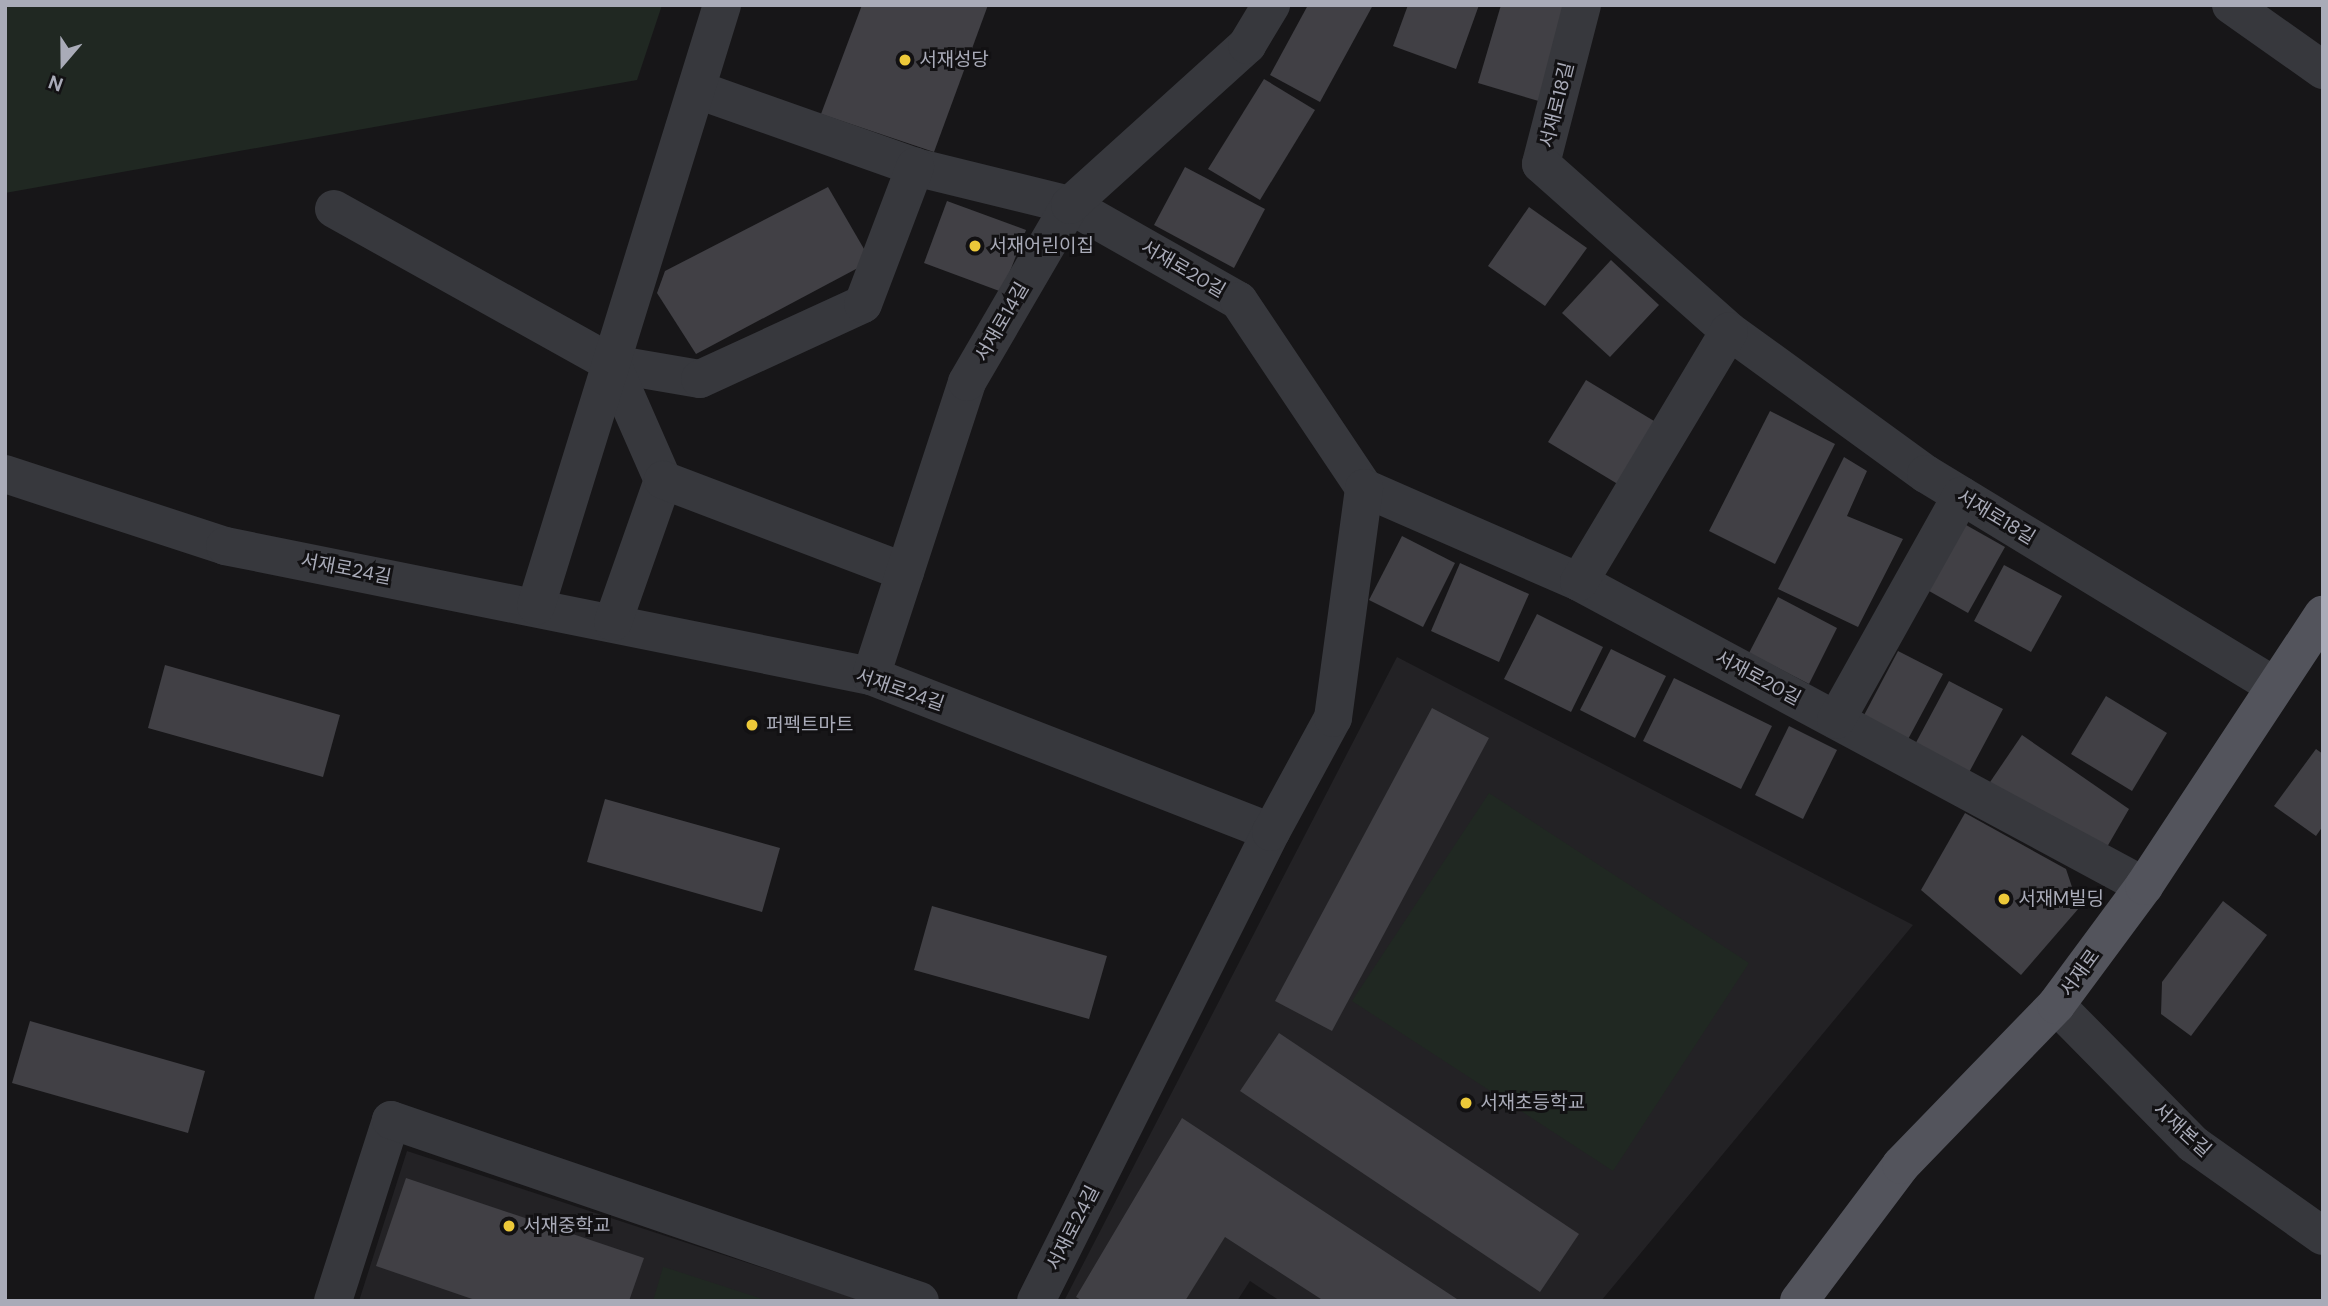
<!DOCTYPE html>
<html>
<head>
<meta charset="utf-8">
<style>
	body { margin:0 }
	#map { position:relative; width:2328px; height:1306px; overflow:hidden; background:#171618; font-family:"DM Sans","Noto Sans KR",sans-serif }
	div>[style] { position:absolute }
	.built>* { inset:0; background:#232225 }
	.green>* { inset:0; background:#202822 }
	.building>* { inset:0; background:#414045 }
	.minor>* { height:38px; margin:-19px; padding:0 19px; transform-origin:19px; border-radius:19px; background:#37383d }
	.major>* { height:38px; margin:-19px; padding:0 19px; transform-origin:19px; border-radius:19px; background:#53545c }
	.dots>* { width:19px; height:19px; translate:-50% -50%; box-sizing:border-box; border:4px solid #121113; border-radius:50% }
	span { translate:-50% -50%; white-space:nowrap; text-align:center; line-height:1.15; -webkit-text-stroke:6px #121113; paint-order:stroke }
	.poi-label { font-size:19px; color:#a9abb8 }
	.left { translate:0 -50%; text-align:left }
	.street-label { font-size:19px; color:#a9abb8 }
	.frame { position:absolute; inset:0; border:7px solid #a9abb8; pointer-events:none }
	.north { position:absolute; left:28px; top:28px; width:70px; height:70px; -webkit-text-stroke:5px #121113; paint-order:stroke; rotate:200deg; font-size:19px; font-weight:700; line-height:28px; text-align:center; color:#a9abb8 }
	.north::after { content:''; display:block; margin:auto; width:24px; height:32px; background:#a9abb8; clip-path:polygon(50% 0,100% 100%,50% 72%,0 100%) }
</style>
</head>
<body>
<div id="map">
	<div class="built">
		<div style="clip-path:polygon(1397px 657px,1913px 925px,1601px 1301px,1280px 1301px,1250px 1281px,1237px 1301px,1064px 1301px)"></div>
		<div style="clip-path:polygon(407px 1151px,864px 1301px,359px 1301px)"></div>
	</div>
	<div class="green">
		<div style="clip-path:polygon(5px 5px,662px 5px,637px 80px,5px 193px)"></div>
		<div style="clip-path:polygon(1489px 793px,1749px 963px,1613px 1171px,1352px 1001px)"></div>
		<div style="clip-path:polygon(663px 1267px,664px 1267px,769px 1301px,653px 1301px)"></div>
	</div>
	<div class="building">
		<div style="clip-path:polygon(862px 5px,988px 5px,934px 152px,821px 114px)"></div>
		<div style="clip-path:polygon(1308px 5px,1373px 5px,1320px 102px,1270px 75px)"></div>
		<div style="clip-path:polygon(1408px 5px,1479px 5px,1456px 69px,1393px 46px)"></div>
		<div style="clip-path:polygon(1501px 5px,1571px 5px,1542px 102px,1478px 83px)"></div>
		<div style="clip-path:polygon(1264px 79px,1315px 110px,1260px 200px,1208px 169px)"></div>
		<div style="clip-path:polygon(1185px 167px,1265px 209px,1234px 268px,1154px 225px)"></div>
		<div style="clip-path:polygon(828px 187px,871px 261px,696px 354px,657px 293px,665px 271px)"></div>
		<div style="clip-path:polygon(947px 201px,1026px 230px,1002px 292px,924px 263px)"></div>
		<div style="clip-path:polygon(1529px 207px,1587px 248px,1545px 306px,1488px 266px)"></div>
		<div style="clip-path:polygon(1611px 260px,1659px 305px,1610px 357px,1562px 313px)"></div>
		<div style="clip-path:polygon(1586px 380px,1659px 424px,1621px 486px,1548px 442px)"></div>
		<div style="clip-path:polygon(1770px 411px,1835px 444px,1775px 564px,1709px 531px)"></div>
		<div style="clip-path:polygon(1844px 457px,1867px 471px,1847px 516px,1903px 539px,1858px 627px,1778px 589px)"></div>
		<div style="clip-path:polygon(1959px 521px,2005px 547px,1968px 613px,1922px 587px)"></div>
		<div style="clip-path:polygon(1402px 536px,1455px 563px,1423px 627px,1369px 600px)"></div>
		<div style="clip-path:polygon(1460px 563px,1529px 594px,1499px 662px,1431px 631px)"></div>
		<div style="clip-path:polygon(2004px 565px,2062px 596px,2031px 652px,1974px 621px)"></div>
		<div style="clip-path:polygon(1778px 597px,1837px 628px,1809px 684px,1749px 653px)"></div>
		<div style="clip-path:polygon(1537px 614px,1603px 647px,1571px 712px,1504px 679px)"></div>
		<div style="clip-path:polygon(1611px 649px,1666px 676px,1635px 738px,1580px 710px)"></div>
		<div style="clip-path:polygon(1898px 651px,1943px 674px,1906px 743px,1862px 719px)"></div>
		<div style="clip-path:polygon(165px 665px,340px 715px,323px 777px,148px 728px)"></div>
		<div style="clip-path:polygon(1674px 678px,1772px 726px,1741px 789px,1643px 741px)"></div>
		<div style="clip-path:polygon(1949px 681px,2003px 709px,1966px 778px,1912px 750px)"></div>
		<div style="clip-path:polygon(2106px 696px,2167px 733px,2132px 791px,2071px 754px)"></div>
		<div style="clip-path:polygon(1432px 708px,1489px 738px,1332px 1031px,1275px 1001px)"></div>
		<div style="clip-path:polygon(1789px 726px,1837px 750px,1803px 819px,1755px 795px)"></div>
		<div style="clip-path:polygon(2022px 735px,2129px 809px,2107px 847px,1986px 788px)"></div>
		<div style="clip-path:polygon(2316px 749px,2323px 754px,2323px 826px,2316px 836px,2274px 806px)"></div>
		<div style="clip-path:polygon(605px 799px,780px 848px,762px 912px,587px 862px)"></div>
		<div style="clip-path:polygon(1965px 813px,2066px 869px,2079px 908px,2021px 975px,1921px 890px)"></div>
		<div style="clip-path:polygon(2223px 901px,2267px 935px,2191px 1036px,2161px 1014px,2162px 982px)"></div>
		<div style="clip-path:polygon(932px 906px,1107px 956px,1089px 1019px,914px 970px)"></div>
		<div style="clip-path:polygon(30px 1021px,205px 1071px,188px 1133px,12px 1083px)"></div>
		<div style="clip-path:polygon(1279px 1033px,1579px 1234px,1540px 1292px,1240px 1091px)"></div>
		<div style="clip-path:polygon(1182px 1118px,1460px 1301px,1324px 1301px,1225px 1237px,1185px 1301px,1083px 1301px,1076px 1297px)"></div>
		<div style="clip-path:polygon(406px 1178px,644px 1258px,629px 1301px,478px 1301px,376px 1266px)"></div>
	</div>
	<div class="minor">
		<div style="left:1582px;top:5px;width:164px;rotate:104.5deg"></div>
		<div style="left:1541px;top:164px;width:251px;rotate:41.6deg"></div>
		<div style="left:1729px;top:331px;width:243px;rotate:36deg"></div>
		<div style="left:1926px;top:474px;width:407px;rotate:31.3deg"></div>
		<div style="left:2231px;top:5px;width:113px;rotate:35.2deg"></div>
		<div style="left:698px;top:90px;width:230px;rotate:19.5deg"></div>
		<div style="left:915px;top:167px;width:160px;rotate:13.8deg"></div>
		<div style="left:1070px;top:205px;width:194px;rotate:29.6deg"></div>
		<div style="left:1239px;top:301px;width:225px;rotate:56.2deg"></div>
		<div style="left:1364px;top:488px;width:235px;rotate:23.6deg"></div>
		<div style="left:1579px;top:582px;width:642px;rotate:28.28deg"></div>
		<div style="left:334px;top:209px;width:318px;rotate:29.1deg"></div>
		<div style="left:612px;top:364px;width:89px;rotate:9.7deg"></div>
		<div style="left:700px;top:379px;width:179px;rotate:-24.7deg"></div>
		<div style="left:863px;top:304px;width:147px;rotate:-69.2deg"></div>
		<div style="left:612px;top:364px;width:127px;rotate:66.3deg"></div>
		<div style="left:5px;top:474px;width:231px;rotate:18.1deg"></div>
		<div style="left:225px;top:546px;width:659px;rotate:11.38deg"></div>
		<div style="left:871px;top:676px;width:429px;rotate:21.3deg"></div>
		<div style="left:1579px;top:582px;width:292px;rotate:-59.1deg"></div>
		<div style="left:536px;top:606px;width:629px;rotate:-72.8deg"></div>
		<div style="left:613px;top:622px;width:151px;rotate:-70.6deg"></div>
		<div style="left:663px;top:480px;width:259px;rotate:20.8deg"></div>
		<div style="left:871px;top:676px;width:309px;rotate:-71.9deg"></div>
		<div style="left:967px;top:382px;width:205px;rotate:-59.8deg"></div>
		<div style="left:1070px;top:205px;width:239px;rotate:-42.1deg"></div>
		<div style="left:1247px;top:45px;width:47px;rotate:-59deg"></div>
		<div style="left:1836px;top:720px;width:257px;rotate:-60.8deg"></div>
		<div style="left:2056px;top:1005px;width:195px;rotate:45.4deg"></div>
		<div style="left:2193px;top:1144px;width:159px;rotate:35.3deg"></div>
		<div style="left:333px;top:1301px;width:190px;rotate:-72.2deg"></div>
		<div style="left:391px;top:1120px;width:559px;rotate:18.89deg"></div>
		<div style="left:1036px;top:1301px;width:525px;rotate:-63.39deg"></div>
		<div style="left:1271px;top:832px;width:130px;rotate:-61.5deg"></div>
		<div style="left:1333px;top:718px;width:232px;rotate:-82.3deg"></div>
	</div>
	<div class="major">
		<div style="left:1799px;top:1301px;width:170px;rotate:-53.1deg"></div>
		<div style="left:1901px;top:1165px;width:223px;rotate:-45.9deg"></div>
		<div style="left:2056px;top:1005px;width:148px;rotate:-53.5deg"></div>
		<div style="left:2144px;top:886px;width:325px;rotate:-56.6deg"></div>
	</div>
	<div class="dots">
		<div style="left:905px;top:60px;background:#edc939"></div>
		<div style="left:975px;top:246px;background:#edc939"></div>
		<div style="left:752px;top:725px;background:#edc939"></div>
		<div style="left:2004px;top:899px;background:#edc939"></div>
		<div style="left:1466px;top:1103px;background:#edc939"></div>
		<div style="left:509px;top:1226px;background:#edc939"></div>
	</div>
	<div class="poi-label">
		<span class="left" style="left:919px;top:60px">서재성당</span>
		<span class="left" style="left:989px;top:246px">서재어린이집</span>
		<span class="left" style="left:766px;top:725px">퍼펙트마트</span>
		<span class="left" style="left:2018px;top:899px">서재M빌딩</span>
		<span class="left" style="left:1480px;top:1103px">서재초등학교</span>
		<span class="left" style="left:523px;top:1226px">서재중학교</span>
	</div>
	<div class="street-label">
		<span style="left:1557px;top:105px;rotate:-76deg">서재로18길</span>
		<span style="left:1183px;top:269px;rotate:30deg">서재로20길</span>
		<span style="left:1002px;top:322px;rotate:-60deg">서재로14길</span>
		<span style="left:1996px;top:517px;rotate:31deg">서재로18길</span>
		<span style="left:346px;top:569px;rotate:11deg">서재로24길</span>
		<span style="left:1758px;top:678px;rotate:28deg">서재로20길</span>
		<span style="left:900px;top:690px;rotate:19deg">서재로24길</span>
		<span style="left:2080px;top:973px;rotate:-54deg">서재로</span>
		<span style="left:2182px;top:1130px;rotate:42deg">서재본길</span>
		<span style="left:1073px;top:1228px;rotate:-63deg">서재로24길</span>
	</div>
	<div class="frame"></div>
	<div class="north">N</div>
</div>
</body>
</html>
